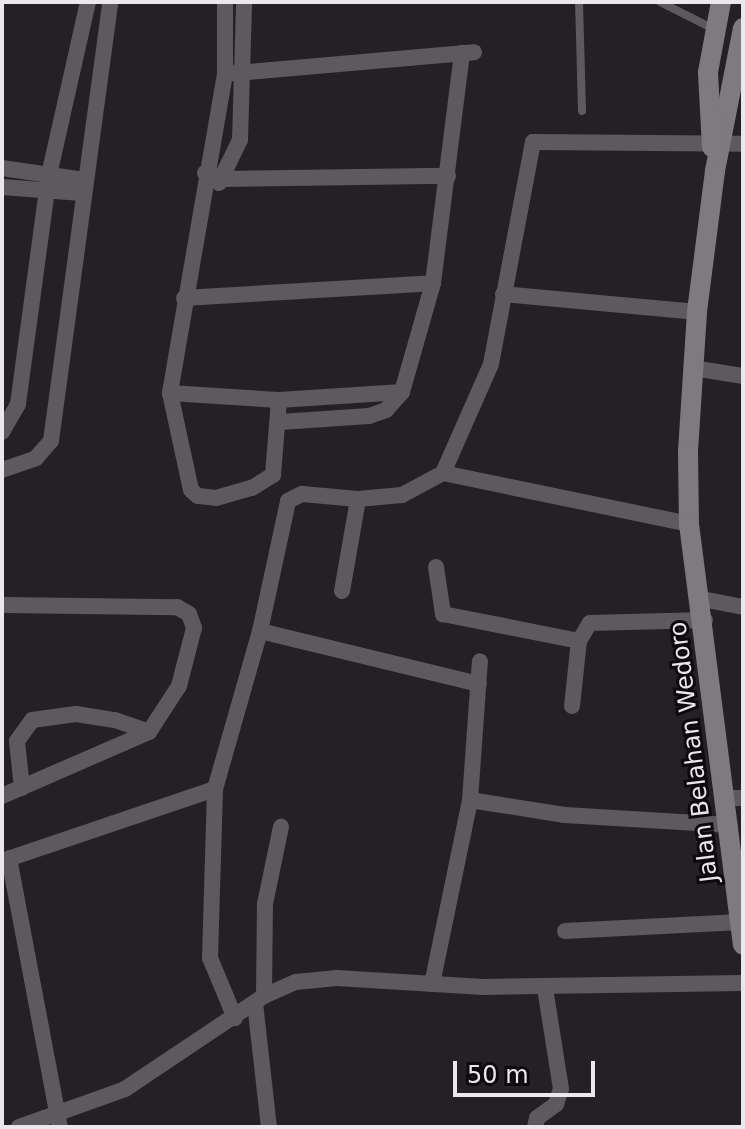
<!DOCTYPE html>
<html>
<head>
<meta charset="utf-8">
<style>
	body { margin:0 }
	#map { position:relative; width:745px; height:1129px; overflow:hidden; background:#242025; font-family:"DejaVu Sans",sans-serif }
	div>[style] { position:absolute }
	.lane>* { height:8px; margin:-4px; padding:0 4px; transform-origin:4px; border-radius:4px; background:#5c5a5d }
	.street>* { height:16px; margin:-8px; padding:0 8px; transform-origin:8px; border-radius:8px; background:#5c5a5d }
	.secondary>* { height:20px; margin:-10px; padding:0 10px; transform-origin:10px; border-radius:10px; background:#7e7a7f }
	span { translate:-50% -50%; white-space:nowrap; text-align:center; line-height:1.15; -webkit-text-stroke:6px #0c0a0d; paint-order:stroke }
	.street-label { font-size:24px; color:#eae8eb }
	.frame { position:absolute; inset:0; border:4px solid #eae8eb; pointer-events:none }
	.scale { position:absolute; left:453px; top:1061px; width:142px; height:36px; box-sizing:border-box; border:4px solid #eae8eb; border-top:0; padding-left:10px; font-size:24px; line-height:28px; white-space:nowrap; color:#eae8eb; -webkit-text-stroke:6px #0c0a0d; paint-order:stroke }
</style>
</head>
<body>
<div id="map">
	<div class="lane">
		<div style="left:579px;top:2px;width:109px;rotate:88.4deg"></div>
		<div style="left:660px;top:2px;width:60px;rotate:26.6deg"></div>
	</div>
	<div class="street">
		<div style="left:225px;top:2px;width:72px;rotate:90deg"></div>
		<div style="left:225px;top:74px;width:324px;rotate:99.8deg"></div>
		<div style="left:170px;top:393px;width:99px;rotate:77.8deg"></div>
		<div style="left:191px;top:490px;width:9px;rotate:41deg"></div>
		<div style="left:198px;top:496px;width:18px;rotate:6deg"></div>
		<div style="left:216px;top:498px;width:37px;rotate:-16deg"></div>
		<div style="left:252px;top:488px;width:25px;rotate:-32deg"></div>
		<div style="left:273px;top:475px;width:75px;rotate:-85.4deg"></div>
		<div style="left:225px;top:74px;width:250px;rotate:-5deg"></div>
		<div style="left:2px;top:168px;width:83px;rotate:8.3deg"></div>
		<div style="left:205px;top:173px;width:20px;rotate:18deg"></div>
		<div style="left:224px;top:179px;width:224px;rotate:-0.8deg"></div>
		<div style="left:219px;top:183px;width:48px;rotate:-64deg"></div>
		<div style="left:240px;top:140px;width:138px;rotate:-88.3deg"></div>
		<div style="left:2px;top:187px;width:80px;rotate:4.3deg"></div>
		<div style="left:503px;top:294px;width:195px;rotate:5.3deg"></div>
		<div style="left:184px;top:298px;width:249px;rotate:-3.4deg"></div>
		<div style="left:693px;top:368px;width:51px;rotate:9.1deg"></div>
		<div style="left:170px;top:393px;width:109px;rotate:3.7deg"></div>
		<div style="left:279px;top:400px;width:123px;rotate:-3.7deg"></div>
		<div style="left:280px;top:422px;width:89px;rotate:-3.9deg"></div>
		<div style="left:369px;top:416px;width:18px;rotate:-19deg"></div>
		<div style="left:386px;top:410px;width:24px;rotate:-48deg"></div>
		<div style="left:402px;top:392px;width:113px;rotate:-74.1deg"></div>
		<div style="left:433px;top:283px;width:232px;rotate:-82.8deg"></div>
		<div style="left:2px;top:432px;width:32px;rotate:-60deg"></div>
		<div style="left:18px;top:404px;width:231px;rotate:-82.3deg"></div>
		<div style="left:49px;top:175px;width:177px;rotate:-77.3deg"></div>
		<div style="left:2px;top:470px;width:36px;rotate:-19deg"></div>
		<div style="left:36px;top:458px;width:23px;rotate:-49deg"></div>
		<div style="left:51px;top:441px;width:443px;rotate:-82.3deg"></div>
		<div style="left:443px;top:473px;width:251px;rotate:11.7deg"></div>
		<div style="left:436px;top:567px;width:48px;rotate:81.5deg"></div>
		<div style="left:443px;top:614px;width:139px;rotate:11.2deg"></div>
		<div style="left:342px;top:591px;width:93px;rotate:-80.1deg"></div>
		<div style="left:702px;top:599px;width:42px;rotate:11deg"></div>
		<div style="left:2px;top:605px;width:175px;rotate:0.7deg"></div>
		<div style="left:177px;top:607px;width:14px;rotate:30deg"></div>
		<div style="left:189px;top:614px;width:15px;rotate:70deg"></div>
		<div style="left:194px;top:628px;width:60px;rotate:104.5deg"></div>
		<div style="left:179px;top:686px;width:55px;rotate:123.1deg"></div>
		<div style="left:149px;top:732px;width:160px;rotate:156.5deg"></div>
		<div style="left:260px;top:631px;width:225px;rotate:13.6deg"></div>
		<div style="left:572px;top:706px;width:65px;rotate:-83.9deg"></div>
		<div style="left:579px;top:641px;width:21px;rotate:-59deg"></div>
		<div style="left:590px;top:623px;width:115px;rotate:-1.5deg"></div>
		<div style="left:22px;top:788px;width:47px;rotate:-96.1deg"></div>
		<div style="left:17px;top:741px;width:26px;rotate:-54deg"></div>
		<div style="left:32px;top:720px;width:44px;rotate:-7.8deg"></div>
		<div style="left:76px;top:714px;width:39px;rotate:9deg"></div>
		<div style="left:115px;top:720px;width:36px;rotate:19deg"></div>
		<div style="left:726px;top:798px;width:17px"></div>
		<div style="left:470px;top:800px;width:96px;rotate:9deg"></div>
		<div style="left:565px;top:815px;width:165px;rotate:3.5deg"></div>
		<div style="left:9px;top:858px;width:274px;rotate:79.3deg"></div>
		<div style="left:2px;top:861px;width:225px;rotate:-18.7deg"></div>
		<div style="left:565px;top:931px;width:176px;rotate:-2.9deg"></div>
		<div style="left:432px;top:984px;width:188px;rotate:-78.3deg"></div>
		<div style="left:470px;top:800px;width:139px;rotate:-85.9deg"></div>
		<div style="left:264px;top:996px;width:92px;rotate:-89.4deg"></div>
		<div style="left:265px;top:904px;width:79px;rotate:-78.3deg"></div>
		<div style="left:255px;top:1003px;width:125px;rotate:83.6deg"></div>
		<div style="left:235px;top:1018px;width:65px;rotate:-112.6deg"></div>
		<div style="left:210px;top:958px;width:169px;rotate:-88.3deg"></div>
		<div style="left:215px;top:789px;width:164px;rotate:-74.1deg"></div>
		<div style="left:260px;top:631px;width:133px;rotate:-77.8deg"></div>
		<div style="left:288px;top:501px;width:16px;rotate:-27deg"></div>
		<div style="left:302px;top:494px;width:56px;rotate:5.1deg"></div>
		<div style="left:358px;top:499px;width:44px;rotate:-5.2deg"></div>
		<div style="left:402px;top:495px;width:47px;rotate:-28.2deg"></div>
		<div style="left:443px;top:473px;width:119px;rotate:-66.2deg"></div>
		<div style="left:491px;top:364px;width:226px;rotate:-79.3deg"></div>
		<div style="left:533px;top:142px;width:210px;rotate:0.5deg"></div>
		<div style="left:19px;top:1127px;width:113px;rotate:-19.7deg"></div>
		<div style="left:125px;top:1089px;width:167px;rotate:-33.8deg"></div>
		<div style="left:264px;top:996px;width:35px;rotate:-24deg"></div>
		<div style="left:296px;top:982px;width:41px;rotate:-5.6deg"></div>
		<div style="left:337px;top:978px;width:146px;rotate:3.5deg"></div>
		<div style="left:483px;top:987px;width:260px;rotate:-0.9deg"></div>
		<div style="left:535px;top:1127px;width:9px;rotate:-77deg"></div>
		<div style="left:537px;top:1118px;width:24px;rotate:-36deg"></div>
		<div style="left:556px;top:1104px;width:16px;rotate:-72deg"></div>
		<div style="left:561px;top:1089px;width:102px;rotate:-99deg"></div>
	</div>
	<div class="secondary">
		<div style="left:743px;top:28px;width:146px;rotate:101.1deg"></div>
		<div style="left:715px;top:171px;width:142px;rotate:97.3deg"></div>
		<div style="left:697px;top:312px;width:141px;rotate:93.7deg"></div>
		<div style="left:688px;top:453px;width:71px;rotate:89.2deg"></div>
		<div style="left:689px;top:524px;width:424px;rotate:82.7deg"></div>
		<div style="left:712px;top:147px;width:75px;rotate:-93.1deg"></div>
		<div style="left:708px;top:72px;width:71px;rotate:-79.5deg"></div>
	</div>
	<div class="street-label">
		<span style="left:694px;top:752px;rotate:-97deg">Jalan Belahan Wedoro</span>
	</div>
	<div class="frame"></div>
	<div class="scale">50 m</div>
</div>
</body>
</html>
